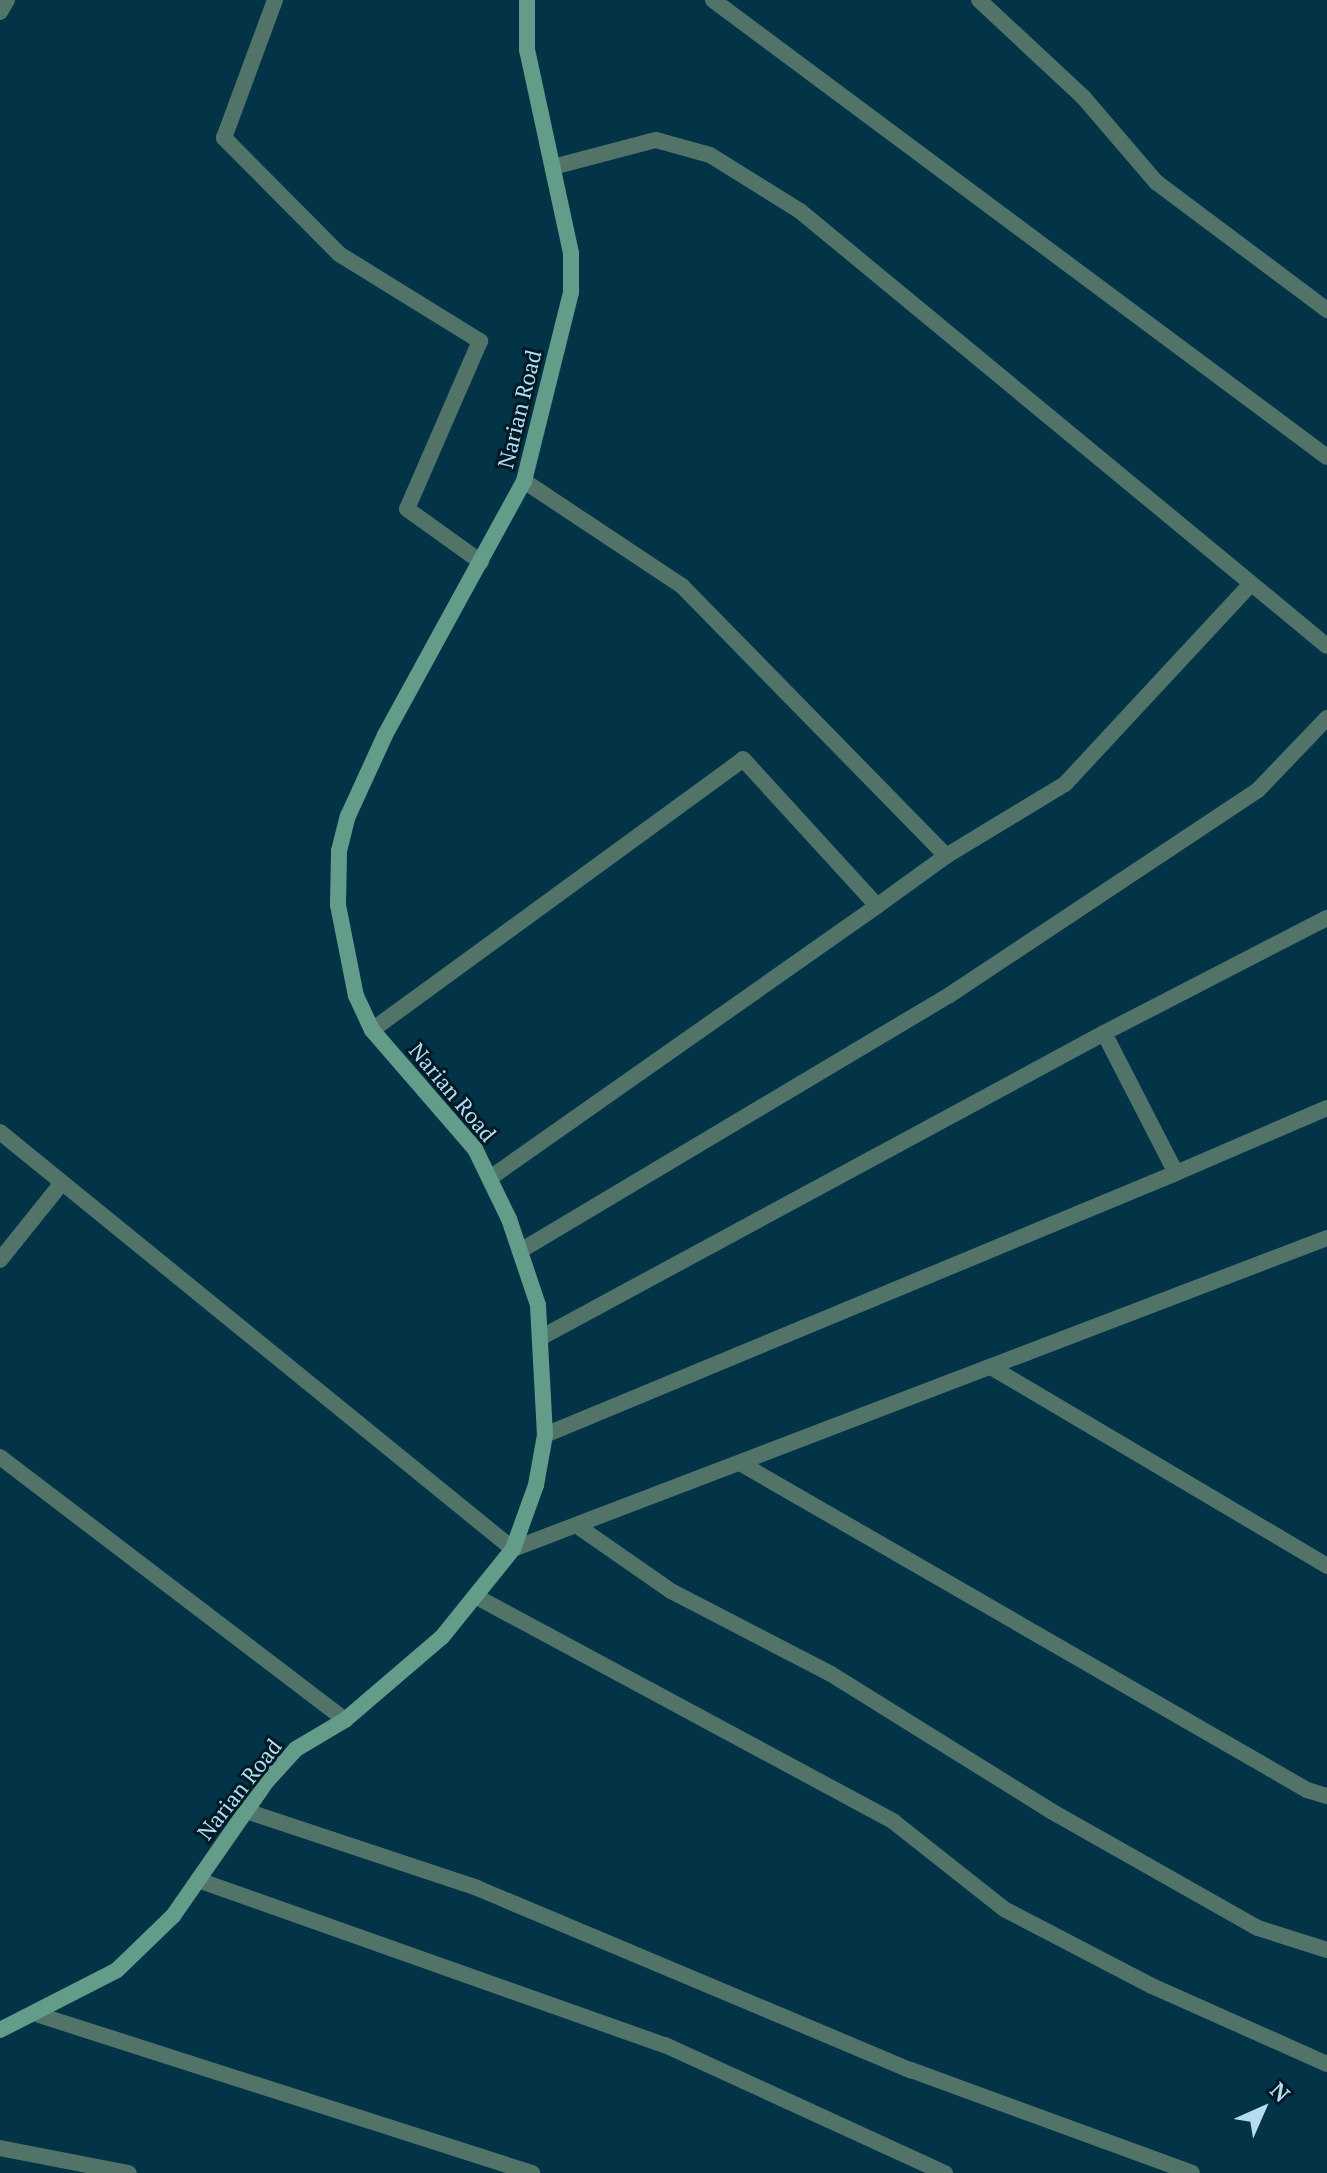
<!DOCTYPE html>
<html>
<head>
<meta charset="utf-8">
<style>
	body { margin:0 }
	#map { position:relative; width:1327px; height:2173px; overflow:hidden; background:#033347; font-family:"PT Serif",serif }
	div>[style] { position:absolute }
	.lane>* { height:16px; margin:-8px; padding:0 8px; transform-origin:8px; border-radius:8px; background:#527468 }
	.street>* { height:16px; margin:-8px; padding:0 8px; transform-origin:8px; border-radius:8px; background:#527468 }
	.secondary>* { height:16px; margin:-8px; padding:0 8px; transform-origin:8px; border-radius:8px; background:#639c89 }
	span { translate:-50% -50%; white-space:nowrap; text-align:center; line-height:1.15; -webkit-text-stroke:6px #011a25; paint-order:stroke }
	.street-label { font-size:22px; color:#b6dcf0 }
	.north { position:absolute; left:1223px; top:2069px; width:80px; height:80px; -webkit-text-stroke:6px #011a25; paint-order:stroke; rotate:45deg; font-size:22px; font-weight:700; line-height:32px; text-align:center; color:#b6dcf0 }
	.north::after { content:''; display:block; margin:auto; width:28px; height:36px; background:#b6dcf0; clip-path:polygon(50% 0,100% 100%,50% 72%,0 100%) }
</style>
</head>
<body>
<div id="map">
	<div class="lane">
		<div style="left:275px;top:0;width:147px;rotate:110.3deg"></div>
		<div style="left:224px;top:138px;width:163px;rotate:45.2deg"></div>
		<div style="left:339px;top:254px;width:166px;rotate:31.7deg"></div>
		<div style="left:480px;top:341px;width:183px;rotate:113.5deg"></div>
		<div style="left:407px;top:509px;width:91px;rotate:35.6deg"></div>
		<div style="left:0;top:1132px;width:661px;rotate:39.11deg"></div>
		<div style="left:0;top:1260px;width:99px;rotate:-51.2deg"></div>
		<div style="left:0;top:1457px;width:434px;rotate:37.3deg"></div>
	</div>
	<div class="street">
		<div style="left:713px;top:0;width:765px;rotate:36.66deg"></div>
		<div style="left:979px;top:0;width:144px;rotate:43deg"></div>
		<div style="left:1084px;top:98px;width:111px;rotate:49.4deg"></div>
		<div style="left:1156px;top:182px;width:214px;rotate:36.8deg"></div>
		<div style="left:0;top:12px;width:14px;rotate:-60deg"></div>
		<div style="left:553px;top:167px;width:106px;rotate:-14.7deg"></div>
		<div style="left:656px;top:140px;width:56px;rotate:15.5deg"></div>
		<div style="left:710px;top:155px;width:106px;rotate:31.9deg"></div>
		<div style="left:800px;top:211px;width:683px;rotate:39.54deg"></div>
		<div style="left:524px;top:481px;width:190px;rotate:33.6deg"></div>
		<div style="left:682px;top:586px;width:378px;rotate:45.6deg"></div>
		<div style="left:946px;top:856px;width:85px;rotate:144.1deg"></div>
		<div style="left:946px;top:856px;width:139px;rotate:-31.2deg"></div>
		<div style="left:1065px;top:784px;width:273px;rotate:-47.1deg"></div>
		<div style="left:372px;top:1030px;width:459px;rotate:-36.1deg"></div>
		<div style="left:743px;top:759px;width:199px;rotate:47.6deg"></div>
		<div style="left:877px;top:906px;width:473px;rotate:144.9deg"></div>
		<div style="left:1104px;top:1033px;width:251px;rotate:-27.3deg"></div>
		<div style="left:1176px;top:1173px;width:164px;rotate:-23.3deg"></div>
		<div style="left:520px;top:1251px;width:498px;rotate:-30.8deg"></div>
		<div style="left:948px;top:996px;width:372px;rotate:-33.6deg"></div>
		<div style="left:1258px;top:790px;width:100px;rotate:-46.2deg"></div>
		<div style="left:540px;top:1338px;width:641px;rotate:-28.4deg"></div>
		<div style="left:1104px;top:1033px;width:157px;rotate:62.8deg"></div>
		<div style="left:1176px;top:1173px;width:683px;rotate:157.45deg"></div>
		<div style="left:991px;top:1367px;width:391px;rotate:30.6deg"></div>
		<div style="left:740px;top:1463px;width:655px;rotate:29.97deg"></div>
		<div style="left:1307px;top:1790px;width:21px;rotate:17deg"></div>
		<div style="left:576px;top:1525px;width:116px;rotate:34.8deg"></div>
		<div style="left:671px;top:1591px;width:180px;rotate:27.4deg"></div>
		<div style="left:831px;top:1674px;width:259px;rotate:31.9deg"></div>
		<div style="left:1051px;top:1811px;width:238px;rotate:29.5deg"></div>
		<div style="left:1258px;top:1928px;width:72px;rotate:17.7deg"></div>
		<div style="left:513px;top:1549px;width:871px;rotate:-20.91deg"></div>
		<div style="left:475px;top:1596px;width:476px;rotate:28.3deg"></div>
		<div style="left:894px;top:1822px;width:140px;rotate:38.3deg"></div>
		<div style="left:1004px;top:1909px;width:167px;rotate:27.5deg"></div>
		<div style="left:1152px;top:1986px;width:192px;rotate:24deg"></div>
		<div style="left:246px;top:1811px;width:243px;rotate:18.4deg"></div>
		<div style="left:477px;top:1888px;width:471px;rotate:22.8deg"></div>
		<div style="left:911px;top:2070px;width:299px;rotate:20.1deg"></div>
		<div style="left:198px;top:1880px;width:495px;rotate:19.5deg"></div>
		<div style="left:665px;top:2045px;width:308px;rotate:24.6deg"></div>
		<div style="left:39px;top:2015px;width:518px;rotate:17.77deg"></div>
		<div style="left:0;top:2148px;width:131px;rotate:11deg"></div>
	</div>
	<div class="secondary">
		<div style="left:0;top:2030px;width:131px;rotate:-27.1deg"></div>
		<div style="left:117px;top:1970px;width:78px;rotate:-44deg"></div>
		<div style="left:173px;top:1916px;width:165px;rotate:-55.2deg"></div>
		<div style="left:267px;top:1781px;width:43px;rotate:-47.8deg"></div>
		<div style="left:296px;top:1749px;width:57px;rotate:-30.6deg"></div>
		<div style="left:345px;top:1720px;width:128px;rotate:-40.6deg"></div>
		<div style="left:442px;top:1637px;width:113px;rotate:-51.1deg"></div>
		<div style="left:513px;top:1549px;width:68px;rotate:-70.2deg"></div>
		<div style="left:536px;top:1485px;width:51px;rotate:-79.8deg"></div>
		<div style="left:545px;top:1435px;width:130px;rotate:-93.1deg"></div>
		<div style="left:538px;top:1305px;width:91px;rotate:-108.6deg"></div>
		<div style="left:509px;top:1219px;width:78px;rotate:-115.9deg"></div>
		<div style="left:475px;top:1149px;width:157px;rotate:-130.9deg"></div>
		<div style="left:372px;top:1030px;width:38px;rotate:-115deg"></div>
		<div style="left:356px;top:996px;width:93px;rotate:-101.2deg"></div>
		<div style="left:338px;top:905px;width:54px;rotate:-88.9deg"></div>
		<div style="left:339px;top:851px;width:36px;rotate:-76deg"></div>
		<div style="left:348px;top:816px;width:89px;rotate:-65.4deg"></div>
		<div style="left:385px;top:735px;width:290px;rotate:-61.3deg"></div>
		<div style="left:524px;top:481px;width:195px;rotate:-76deg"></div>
		<div style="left:571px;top:292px;width:39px;rotate:-90deg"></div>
		<div style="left:571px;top:253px;width:208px;rotate:-102.2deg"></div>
		<div style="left:527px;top:50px;width:50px;rotate:-90deg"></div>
	</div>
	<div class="street-label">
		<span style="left:519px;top:409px;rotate:-76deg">Narian Road</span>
		<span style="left:453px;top:1092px;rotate:50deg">Narian Road</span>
		<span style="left:239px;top:1789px;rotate:-52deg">Narian Road</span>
	</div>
	<div class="north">N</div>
</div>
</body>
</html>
